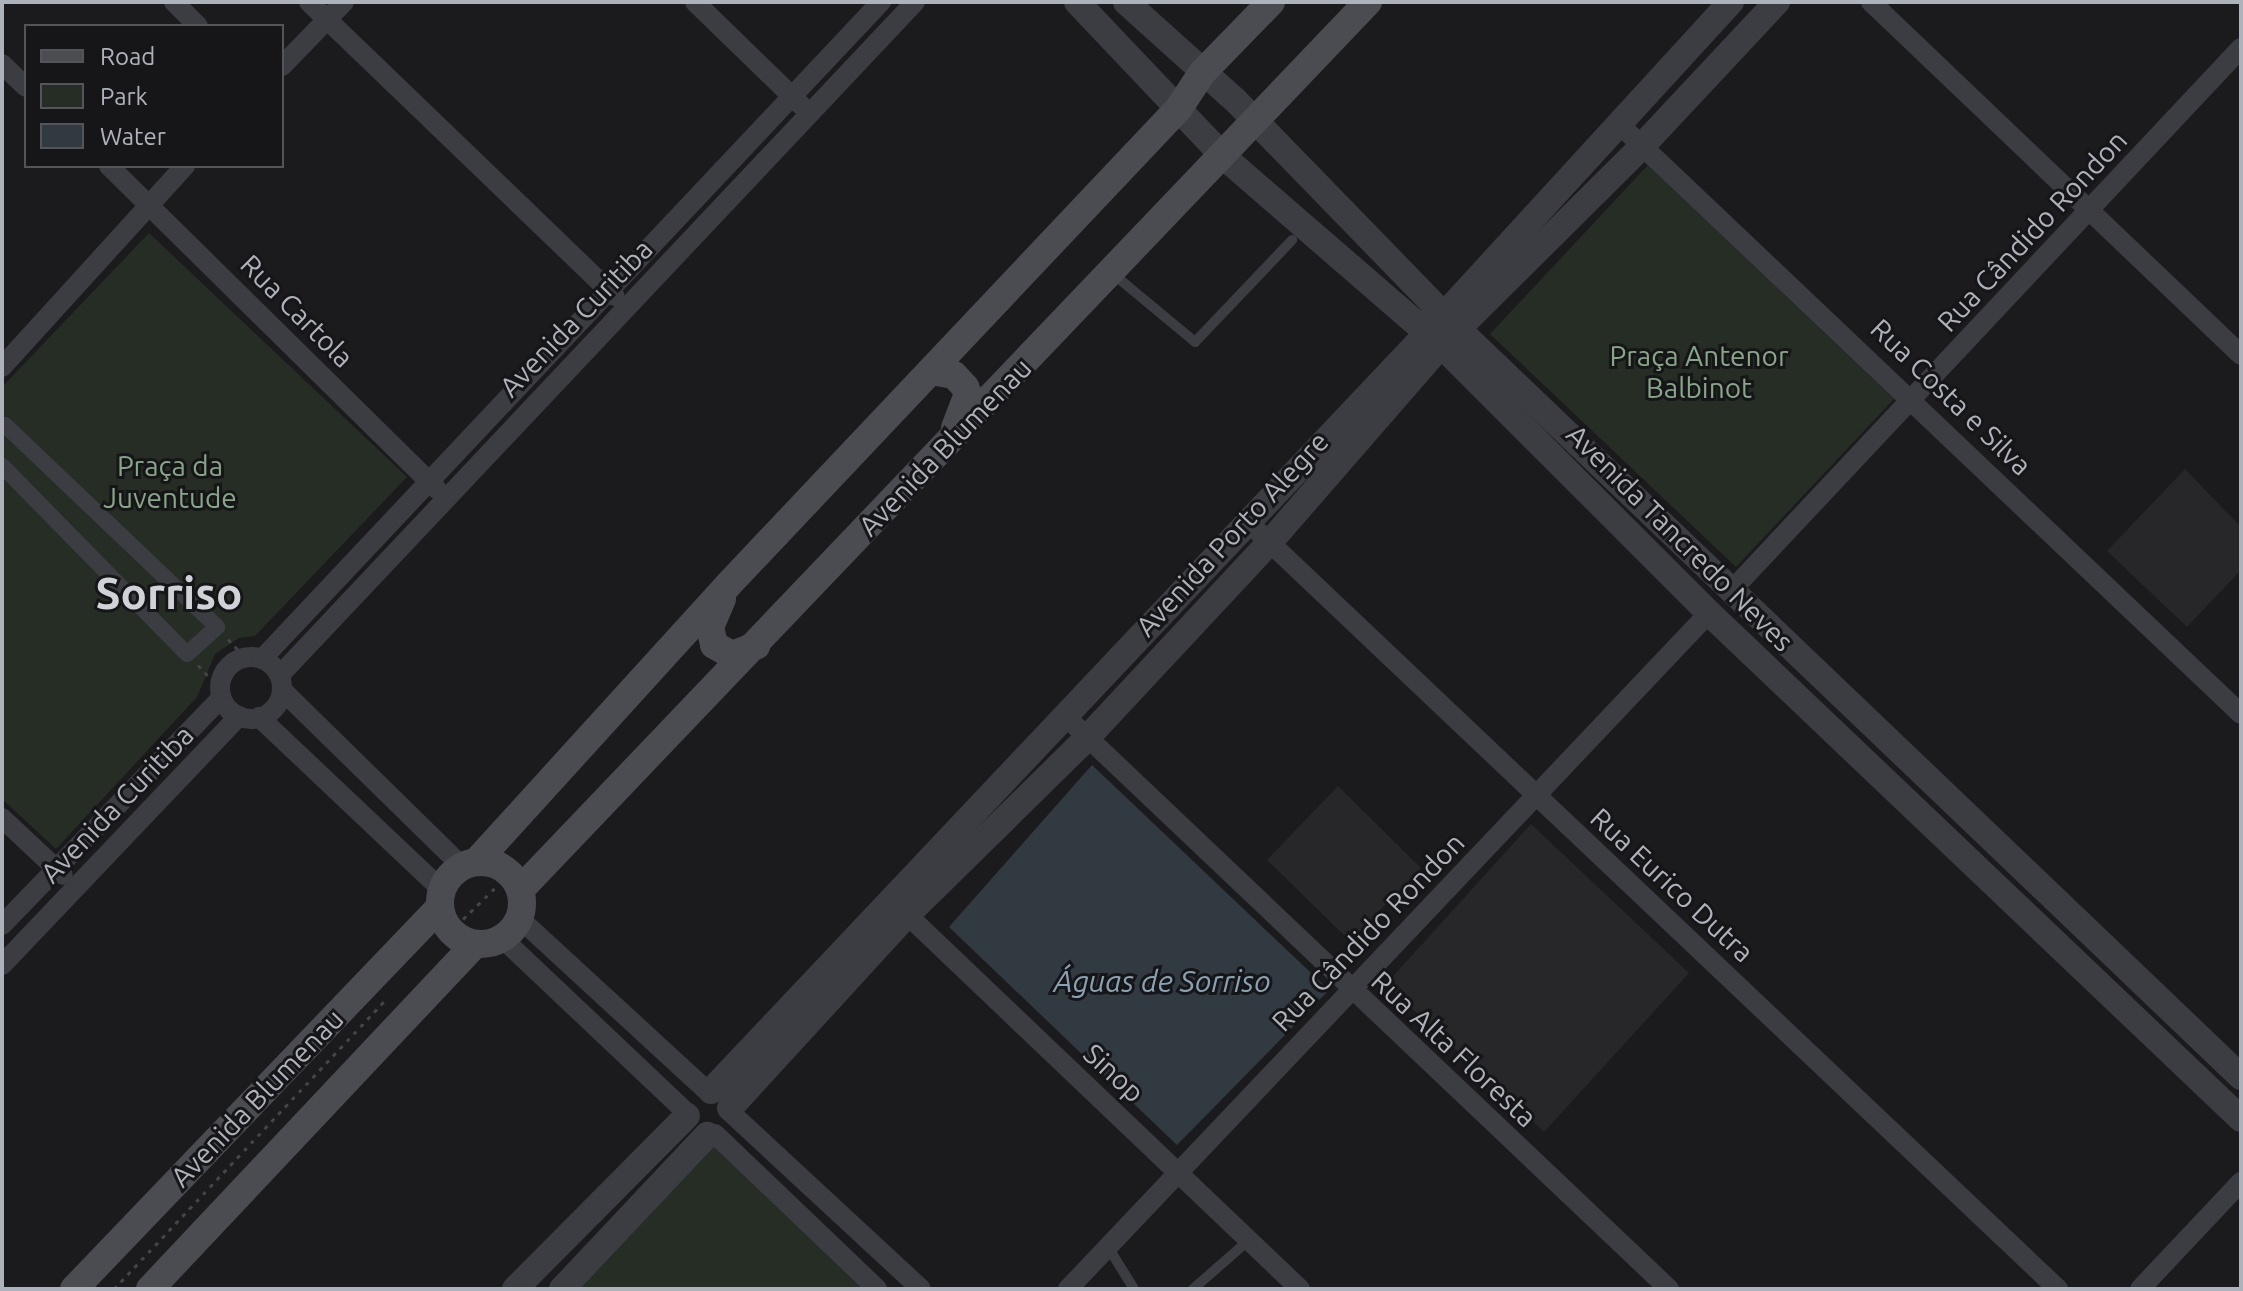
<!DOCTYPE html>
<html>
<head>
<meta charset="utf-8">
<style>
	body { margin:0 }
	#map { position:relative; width:2243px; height:1291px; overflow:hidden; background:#1b1b1d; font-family:Ubuntu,sans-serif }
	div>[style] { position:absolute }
	.built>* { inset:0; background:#27272a }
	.green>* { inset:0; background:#252d25 }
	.water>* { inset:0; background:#313a40 }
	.path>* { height:3px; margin-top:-1.5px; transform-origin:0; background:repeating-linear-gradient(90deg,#424448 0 4px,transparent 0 10px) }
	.service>* { height:10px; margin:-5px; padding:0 5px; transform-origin:5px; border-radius:5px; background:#3c3d42 }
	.pedestrian>* { height:16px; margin:-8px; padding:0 8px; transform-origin:8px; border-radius:8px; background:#3c3d42 }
	.minor>* { height:20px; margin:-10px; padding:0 10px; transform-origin:10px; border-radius:10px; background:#3c3d42 }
	.minor>.ring { margin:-10px; padding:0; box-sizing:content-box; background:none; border:20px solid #3c3d42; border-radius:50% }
	.tertiary>* { height:26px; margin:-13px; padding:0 13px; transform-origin:13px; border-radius:13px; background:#3c3d42 }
	.secondary>* { height:28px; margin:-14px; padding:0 14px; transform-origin:14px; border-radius:14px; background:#4a4c51 }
	.secondary>.ring { margin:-14px; padding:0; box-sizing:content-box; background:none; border:28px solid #4a4c51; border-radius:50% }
	span { translate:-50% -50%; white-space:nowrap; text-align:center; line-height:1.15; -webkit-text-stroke:6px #161618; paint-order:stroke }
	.street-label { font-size:28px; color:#aeb3bb }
	.park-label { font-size:28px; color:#87a587 }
	.water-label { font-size:30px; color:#88a2b3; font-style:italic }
	.town-label { font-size:44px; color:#cfd2d7; font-weight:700 }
	.frame { position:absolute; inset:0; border:4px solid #aeb3bb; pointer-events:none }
	.legend { position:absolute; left:24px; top:24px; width:260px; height:144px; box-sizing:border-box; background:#161618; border:2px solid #535559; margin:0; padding:10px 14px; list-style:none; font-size:24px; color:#aeb3bb }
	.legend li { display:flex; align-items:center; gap:16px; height:40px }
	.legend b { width:40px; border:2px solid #535559 }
</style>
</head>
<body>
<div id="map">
	<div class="built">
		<div style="clip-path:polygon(2185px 469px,2241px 527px,2241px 570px,2187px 627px,2107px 551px)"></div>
		<div style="clip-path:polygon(1338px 786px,1421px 868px,1350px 941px,1267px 860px)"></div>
		<div style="clip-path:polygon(1531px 824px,1689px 973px,1544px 1132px,1386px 984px)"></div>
	</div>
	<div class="green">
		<div style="clip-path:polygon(1648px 165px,1894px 399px,1736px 567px,1490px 334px)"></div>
		<div style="clip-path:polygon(149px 233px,407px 477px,255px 636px,239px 638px,215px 654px,197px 697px,56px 849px,2px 799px,2px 387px)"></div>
		<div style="clip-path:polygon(714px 1143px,866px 1289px,573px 1289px)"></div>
	</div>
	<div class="water">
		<div style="clip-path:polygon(1092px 765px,1329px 990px,1177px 1145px,949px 927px)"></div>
	</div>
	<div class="path">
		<div style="left:228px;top:639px;width:25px;rotate:47deg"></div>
		<div style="left:198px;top:665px;width:21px;rotate:47deg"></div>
		<div style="left:456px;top:926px;width:56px;rotate:-44.3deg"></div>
		<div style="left:114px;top:1289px;width:395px;rotate:-46.8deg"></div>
	</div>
	<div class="service">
		<div style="left:1112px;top:273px;width:108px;rotate:39.7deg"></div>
		<div style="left:1195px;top:342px;width:141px;rotate:-46.4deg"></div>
		<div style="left:1108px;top:1247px;width:49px;rotate:58.2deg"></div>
		<div style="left:1193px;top:1289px;width:74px;rotate:-41.2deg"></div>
	</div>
	<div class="pedestrian">
		<div style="left:2px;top:428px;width:4px;rotate:-45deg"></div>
		<div style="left:5px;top:425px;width:293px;rotate:43.6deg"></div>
		<div style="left:217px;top:627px;width:40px;rotate:138deg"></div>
		<div style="left:187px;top:654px;width:264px;rotate:-134.5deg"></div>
	</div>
	<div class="minor">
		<div style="left:174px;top:2px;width:34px;rotate:45deg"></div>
		<div style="left:309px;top:2px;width:424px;rotate:43.9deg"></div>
		<div style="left:695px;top:2px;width:149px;rotate:44.2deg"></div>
		<div style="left:1871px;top:2px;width:511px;rotate:43.65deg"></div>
		<div style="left:2px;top:64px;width:33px;rotate:44deg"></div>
		<div style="left:282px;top:66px;width:89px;rotate:-45.9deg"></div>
		<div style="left:1619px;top:124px;width:857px;rotate:43.49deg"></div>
		<div style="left:109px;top:166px;width:460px;rotate:44.6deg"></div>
		<div style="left:2px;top:367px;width:272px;rotate:-47.7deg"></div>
		<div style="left:1248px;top:522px;width:1116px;rotate:43.44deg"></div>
		<div style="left:1731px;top:591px;width:745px;rotate:-46.8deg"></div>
		<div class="ring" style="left:220px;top:657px;width:42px;height:42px"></div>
		<div style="left:262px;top:659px;width:903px;rotate:-46.71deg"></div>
		<div style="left:280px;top:675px;width:925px;rotate:-46.66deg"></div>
		<div style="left:282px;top:690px;width:252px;rotate:44.4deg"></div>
		<div style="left:1064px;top:715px;width:834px;rotate:43.49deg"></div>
		<div style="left:259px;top:717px;width:250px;rotate:43.4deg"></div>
		<div style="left:2px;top:818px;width:83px;rotate:43.1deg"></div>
		<div style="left:898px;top:906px;width:555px;rotate:43.61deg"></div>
		<div style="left:519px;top:918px;width:255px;rotate:42.6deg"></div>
		<div style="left:2px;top:925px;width:315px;rotate:-46deg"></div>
		<div style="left:502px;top:938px;width:255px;rotate:43.4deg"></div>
		<div style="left:2px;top:965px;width:344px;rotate:-46.4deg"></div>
		<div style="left:730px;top:1112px;width:260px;rotate:42.8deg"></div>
		<div style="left:715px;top:1134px;width:224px;rotate:43.7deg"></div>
		<div style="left:1068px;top:1289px;width:932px;rotate:-46.52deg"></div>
		<div style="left:2140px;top:1289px;width:147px;rotate:-46.7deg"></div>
	</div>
	<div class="tertiary">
		<div style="left:1077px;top:2px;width:214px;rotate:46.5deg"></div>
		<div style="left:1224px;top:157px;width:287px;rotate:40.9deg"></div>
		<div style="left:1441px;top:345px;width:379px;rotate:45deg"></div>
		<div style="left:1709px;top:613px;width:734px;rotate:43.57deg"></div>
		<div style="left:1126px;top:2px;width:148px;rotate:42deg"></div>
		<div style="left:1236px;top:101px;width:318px;rotate:45.8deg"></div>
		<div style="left:1458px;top:329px;width:1083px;rotate:43.69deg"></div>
		<div style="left:711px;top:1091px;width:1043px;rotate:-46.63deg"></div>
		<div style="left:1427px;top:333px;width:15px;rotate:-74deg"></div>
		<div style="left:1431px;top:319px;width:14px;rotate:-17deg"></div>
		<div style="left:1444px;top:315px;width:425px;rotate:-47.5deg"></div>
		<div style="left:730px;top:1108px;width:262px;rotate:-47.5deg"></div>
		<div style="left:907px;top:915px;width:252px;rotate:-44.5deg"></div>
		<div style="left:1087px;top:738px;width:268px;rotate:-47deg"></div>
		<div style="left:1270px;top:542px;width:261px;rotate:-49deg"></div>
		<div style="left:1441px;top:345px;width:12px;rotate:-20deg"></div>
		<div style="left:1452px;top:341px;width:13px;rotate:-63deg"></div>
		<div style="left:1458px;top:329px;width:262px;rotate:-44.8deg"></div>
		<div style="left:1644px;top:144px;width:195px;rotate:-46.9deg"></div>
		<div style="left:515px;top:1289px;width:244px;rotate:-45.2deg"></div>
		<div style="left:562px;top:1289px;width:212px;rotate:-46.7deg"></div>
	</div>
	<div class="secondary">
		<div style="left:931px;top:371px;width:23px;rotate:10deg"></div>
		<div style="left:954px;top:375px;width:16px;rotate:47deg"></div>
		<div style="left:965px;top:387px;width:8px;rotate:67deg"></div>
		<div style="left:968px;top:394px;width:36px;rotate:111deg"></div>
		<div style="left:722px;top:599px;width:30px;rotate:113deg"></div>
		<div style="left:710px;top:627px;width:18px;rotate:77deg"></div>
		<div style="left:714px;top:645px;width:21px;rotate:29deg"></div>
		<div style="left:732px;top:655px;width:26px;rotate:-21deg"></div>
		<div style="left:477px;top:861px;width:374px;rotate:-47.7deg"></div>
		<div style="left:729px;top:584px;width:655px;rotate:-46.61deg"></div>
		<div style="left:1179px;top:108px;width:42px;rotate:-56.7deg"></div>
		<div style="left:1202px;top:73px;width:99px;rotate:-45.8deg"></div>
		<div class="ring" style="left:440px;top:862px;width:54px;height:54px"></div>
		<div style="left:520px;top:890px;width:1228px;rotate:-46.32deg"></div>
		<div style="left:74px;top:1289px;width:528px;rotate:-46.23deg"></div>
		<div style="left:150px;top:1289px;width:474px;rotate:-46.7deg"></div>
	</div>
	<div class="street-label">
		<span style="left:2032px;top:231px;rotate:-47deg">Rua Cândido Rondon</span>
		<span style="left:297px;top:311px;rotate:45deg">Rua Cartola</span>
		<span style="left:576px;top:318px;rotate:-46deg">Avenida Curitiba</span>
		<span style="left:1951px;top:397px;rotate:44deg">Rua Costa e Silva</span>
		<span style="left:945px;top:447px;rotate:-46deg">Avenida Blumenau</span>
		<span style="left:1232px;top:534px;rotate:-47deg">Avenida Porto Alegre</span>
		<span style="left:1680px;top:538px;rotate:45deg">Avenida Tancredo Neves</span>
		<span style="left:117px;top:804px;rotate:-46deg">Avenida Curitiba</span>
		<span style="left:1672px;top:885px;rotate:43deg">Rua Eurico Dutra</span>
		<span style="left:1368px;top:932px;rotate:-46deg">Rua Cândido Rondon</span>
		<span style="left:1454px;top:1049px;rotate:43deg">Rua Alta Floresta</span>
		<span style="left:1114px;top:1073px;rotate:43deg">Sinop</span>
		<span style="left:257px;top:1098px;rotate:-46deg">Avenida Blumenau</span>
	</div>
	<div class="park-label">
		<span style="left:1699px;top:372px">Praça Antenor<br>Balbinot</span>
		<span style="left:170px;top:482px">Praça da<br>Juventude</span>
	</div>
	<div class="water-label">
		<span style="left:1162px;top:981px">Águas de Sorriso</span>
	</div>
	<div class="town-label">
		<span style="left:169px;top:593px">Sorriso</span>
	</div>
	<div class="frame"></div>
	<ul class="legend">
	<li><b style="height:10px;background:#4a4c51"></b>Road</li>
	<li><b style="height:22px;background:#252d25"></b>Park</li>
	<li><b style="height:22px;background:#313a40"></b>Water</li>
	</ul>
</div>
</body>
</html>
